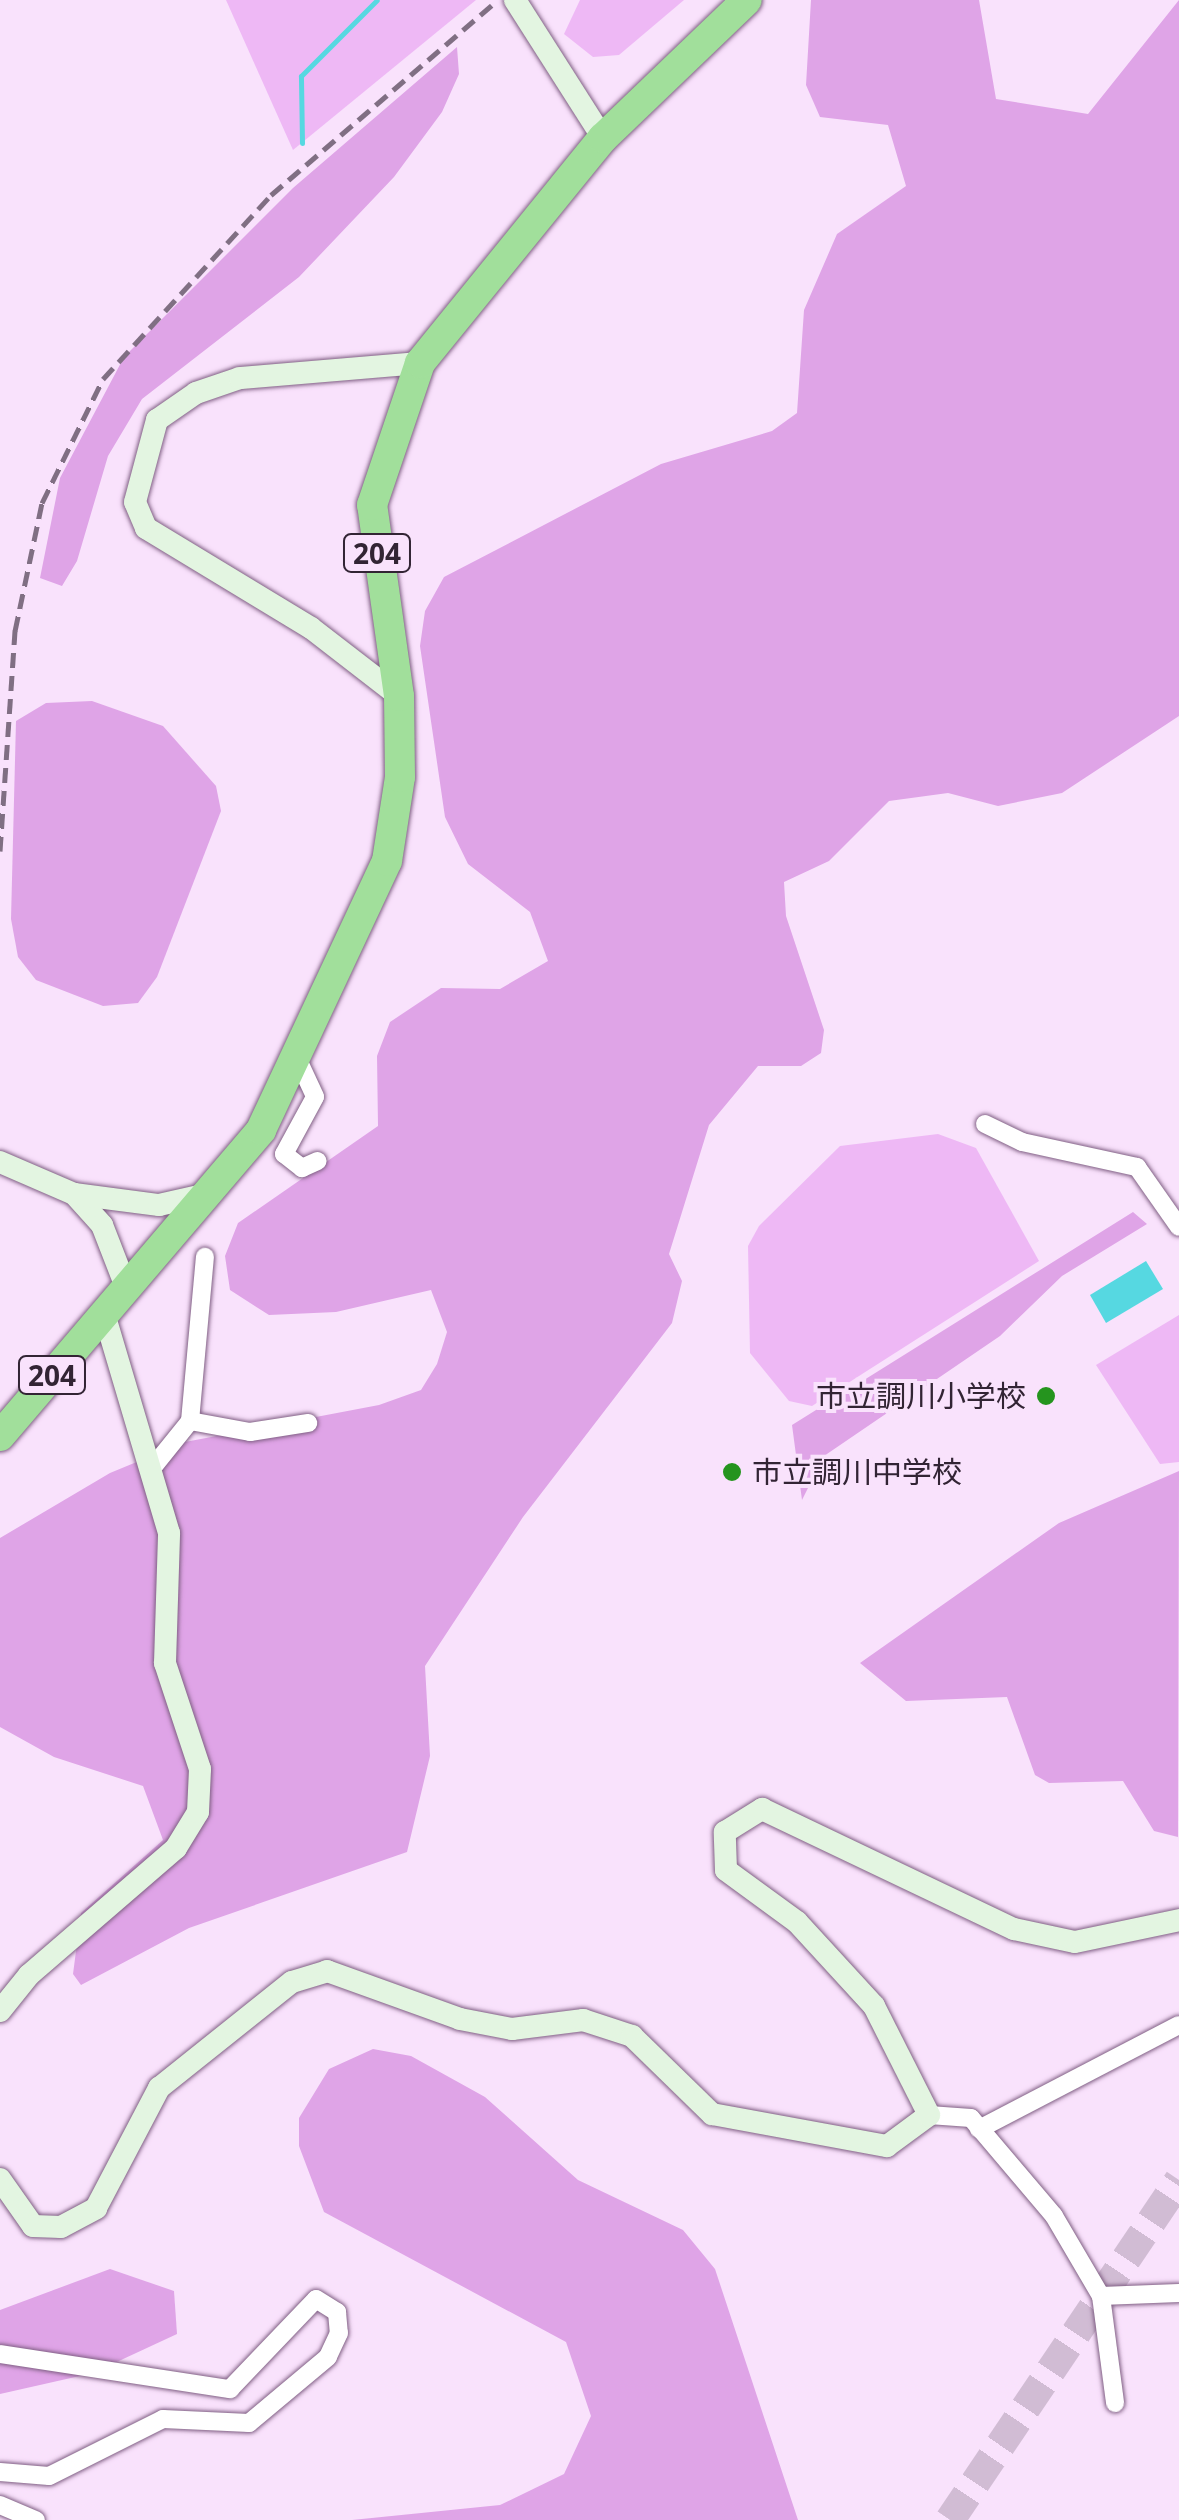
<!DOCTYPE html>
<html>
<head>
<meta charset="utf-8">
<style>
	body { margin:0 }
	#map { position:relative; width:1179px; height:2520px; overflow:hidden; background:#f9e2fc; font-family:"Open Sans","Noto Sans JP",sans-serif }
	div>[style] { position:absolute }
	.green>* { inset:0; background:#eeb8f5 }
	.forest>* { inset:0; background:#dfa4e7 }
	.water>* { inset:0; background:#56d8e1 }
	.stream>* { height:5px; margin:-2.5px; padding:0 2.5px; transform-origin:2.5px; border-radius:2.5px; background:#56d8e1 }
	.highway-tunnel>* { height:30px; margin-top:-15px; transform-origin:0; background:repeating-linear-gradient(90deg,#d1bcd4 0 30px,transparent 0 45px) }
	.roads { filter:drop-shadow(0 0 2px #805f84) drop-shadow(0 0 2px #805f84) }
	.street>* { height:18px; margin:-9px; padding:0 9px; transform-origin:9px; border-radius:9px; background:#fff }
	.secondary>* { height:22px; margin:-11px; padding:0 11px; transform-origin:11px; border-radius:11px; background:#e3f5e1 }
	.highway>* { height:30px; margin:-15px; padding:0 15px; transform-origin:15px; border-radius:15px; background:#a1df9b }
	.rail>* { height:5px; margin-top:-2.5px; transform-origin:0; background:repeating-linear-gradient(90deg,#806f83 0 15px,transparent 0 23px) }
	.dots>* { width:28px; height:28px; translate:-50% -50%; box-sizing:border-box; border:5px solid #f9e2fc; border-radius:50% }
	span { translate:-50% -50%; white-space:nowrap; text-align:center; line-height:1.15; -webkit-text-stroke:8px #f9e2fc; paint-order:stroke }
	.shield-label span { padding:2px 8px; background:#f9e2fc; border:2px solid; border-radius:8px; -webkit-text-stroke-width:0 }
	.shield-label { font-size:28px; color:#322434; font-weight:700 }
	.poi-label { font-size:30px; color:#322434 }
	.right { translate:-100% -50%; text-align:right }
	.left { translate:0 -50%; text-align:left }
</style>
</head>
<body>
<div id="map">
	<div class="green">
		<div style="clip-path:polygon(226px 0,476px 0,293px 150px)"></div>
		<div style="clip-path:polygon(580px 0,684px 0,619px 55px,593px 57px,564px 34px)"></div>
		<div style="clip-path:polygon(938px 1134px,976px 1148px,1039px 1261px,812px 1406px,789px 1401px,750px 1353px,748px 1246px,759px 1226px,840px 1146px)"></div>
		<div style="clip-path:polygon(1179px 1315px,1179px 1462px,1160px 1464px,1096px 1365px)"></div>
	</div>
	<div class="forest">
		<div style="clip-path:polygon(811px 0,979px 0,996px 99px,1088px 114px,1179px 0,1179px 716px,1062px 793px,998px 806px,948px 793px,889px 801px,829px 861px,784px 882px,786px 916px,824px 1030px,821px 1053px,801px 1066px,758px 1066px,709px 1125px,669px 1254px,682px 1281px,672px 1323px,523px 1517px,425px 1666px,430px 1756px,407px 1852px,189px 1928px,81px 1985px,73px 1974px,81px 1913px,163px 1840px,143px 1786px,54px 1757px,0 1727px,0 1538px,110px 1473px,185px 1442px,379px 1405px,421px 1390px,437px 1364px,447px 1332px,431px 1290px,336px 1312px,269px 1315px,230px 1290px,225px 1256px,238px 1223px,378px 1126px,377px 1056px,390px 1022px,441px 988px,500px 989px,548px 961px,530px 912px,468px 864px,445px 817px,420px 646px,425px 611px,444px 577px,661px 464px,772px 431px,797px 413px,804px 310px,837px 234px,906px 186px,888px 125px,820px 117px,806px 85px)"></div>
		<div style="clip-path:polygon(457px 47px,459px 74px,442px 112px,394px 177px,299px 277px,142px 399px,108px 456px,77px 561px,62px 586px,40px 578px,60px 478px,124px 357px,293px 188px)"></div>
		<div style="clip-path:polygon(92px 701px,163px 726px,216px 786px,221px 811px,157px 977px,138px 1003px,103px 1006px,36px 980px,18px 957px,11px 919px,16px 721px,46px 703px)"></div>
		<div style="clip-path:polygon(1133px 1212px,1147px 1224px,1062px 1276px,1000px 1336px,824px 1456px,802px 1500px,792px 1425px)"></div>
		<div style="clip-path:polygon(1179px 1471px,1178px 1837px,1154px 1831px,1123px 1781px,1049px 1783px,1035px 1775px,1007px 1697px,906px 1701px,860px 1663px,1059px 1523px)"></div>
		<div style="clip-path:polygon(373px 2049px,411px 2056px,485px 2097px,578px 2180px,683px 2230px,715px 2269px,798px 2520px,352px 2520px,500px 2505px,564px 2474px,591px 2416px,566px 2342px,324px 2212px,299px 2146px,299px 2118px,329px 2069px)"></div>
		<div style="clip-path:polygon(110px 2269px,174px 2291px,177px 2334px,93px 2373px,0 2394px,0 2310px)"></div>
	</div>
	<div class="water">
		<div style="clip-path:polygon(1146px 1261px,1163px 1289px,1106px 1323px,1090px 1295px)"></div>
	</div>
	<div class="stream">
		<div style="left:302px;top:143px;width:67px;rotate:-90.9deg"></div>
		<div style="left:301px;top:76px;width:107px;rotate:-45deg"></div>
	</div>
	<div class="highway-tunnel">
		<div style="left:950px;top:2520px;width:410px;rotate:-56deg"></div>
	</div>
	<div class="roads">
		<div class="street">
			<div style="left:299px;top:1062px;width:38px;rotate:65deg"></div>
			<div style="left:315px;top:1097px;width:65px;rotate:118.5deg"></div>
			<div style="left:284px;top:1154px;width:23px;rotate:38deg"></div>
			<div style="left:302px;top:1168px;width:17px;rotate:-24deg"></div>
			<div style="left:985px;top:1124px;width:41px;rotate:25.9deg"></div>
			<div style="left:1022px;top:1142px;width:118px;rotate:12.3deg"></div>
			<div style="left:1137px;top:1167px;width:73px;rotate:55deg"></div>
			<div style="left:190px;top:1421px;width:61px;rotate:10.4deg"></div>
			<div style="left:250px;top:1432px;width:59px;rotate:-8.8deg"></div>
			<div style="left:153px;top:1467px;width:59px;rotate:-51.2deg"></div>
			<div style="left:190px;top:1421px;width:165px;rotate:-84.8deg"></div>
			<div style="left:929px;top:2115px;width:42px;rotate:4.1deg"></div>
			<div style="left:971px;top:2118px;width:128px;rotate:49.7deg"></div>
			<div style="left:1054px;top:2216px;width:93px;rotate:59.6deg"></div>
			<div style="left:1101px;top:2296px;width:78px;rotate:-2.2deg"></div>
			<div style="left:979px;top:2129px;width:225px;rotate:-27.5deg"></div>
			<div style="left:1101px;top:2296px;width:108px;rotate:82.5deg"></div>
			<div style="left:0;top:2354px;width:233px;rotate:8.7deg"></div>
			<div style="left:230px;top:2389px;width:124px;rotate:-46.3deg"></div>
			<div style="left:316px;top:2299px;width:25px;rotate:32deg"></div>
			<div style="left:337px;top:2312px;width:21px;rotate:85deg"></div>
			<div style="left:339px;top:2333px;width:26px;rotate:115deg"></div>
			<div style="left:328px;top:2357px;width:103px;rotate:140.1deg"></div>
			<div style="left:249px;top:2423px;width:86px;rotate:-177.3deg"></div>
			<div style="left:163px;top:2419px;width:127px;rotate:153.4deg"></div>
			<div style="left:49px;top:2476px;width:49px;rotate:-175.3deg"></div>
			<div style="left:0;top:2505px;width:39px;rotate:23deg"></div>
		</div>
		<div class="secondary">
			<div style="left:515px;top:0;width:164px;rotate:57.5deg"></div>
			<div style="left:399px;top:696px;width:111px;rotate:-142.3deg"></div>
			<div style="left:311px;top:628px;width:193px;rotate:-148.8deg"></div>
			<div style="left:146px;top:528px;width:28px;rotate:-113deg"></div>
			<div style="left:135px;top:502px;width:85px;rotate:-75deg"></div>
			<div style="left:157px;top:420px;width:47px;rotate:-34.7deg"></div>
			<div style="left:196px;top:393px;width:46px;rotate:-18.8deg"></div>
			<div style="left:240px;top:378px;width:181px;rotate:-4.8deg"></div>
			<div style="left:0;top:1162px;width:81px;rotate:23.4deg"></div>
			<div style="left:74px;top:1194px;width:42px;rotate:47.9deg"></div>
			<div style="left:102px;top:1225px;width:66px;rotate:68.8deg"></div>
			<div style="left:74px;top:1194px;width:86px;rotate:7.4deg"></div>
			<div style="left:159px;top:1205px;width:50px;rotate:-12.7deg"></div>
			<div style="left:0;top:2011px;width:46px;rotate:-51.1deg"></div>
			<div style="left:29px;top:1975px;width:194px;rotate:-40.8deg"></div>
			<div style="left:176px;top:1848px;width:42px;rotate:-58.6deg"></div>
			<div style="left:198px;top:1812px;width:43px;rotate:-87.3deg"></div>
			<div style="left:200px;top:1769px;width:112px;rotate:-108.3deg"></div>
			<div style="left:165px;top:1663px;width:130px;rotate:-88.2deg"></div>
			<div style="left:169px;top:1533px;width:229px;rotate:-106.5deg"></div>
			<div style="left:0;top:2179px;width:57px;rotate:54.9deg"></div>
			<div style="left:33px;top:2226px;width:28px;rotate:2deg"></div>
			<div style="left:61px;top:2227px;width:40px;rotate:-28deg"></div>
			<div style="left:96px;top:2208px;width:136px;rotate:-62.3deg"></div>
			<div style="left:159px;top:2088px;width:170px;rotate:-38.6deg"></div>
			<div style="left:292px;top:1982px;width:37px;rotate:-17deg"></div>
			<div style="left:327px;top:1971px;width:141px;rotate:19.8deg"></div>
			<div style="left:460px;top:2019px;width:53px;rotate:10.9deg"></div>
			<div style="left:512px;top:2029px;width:72px;rotate:-7.2deg"></div>
			<div style="left:583px;top:2020px;width:52px;rotate:18.1deg"></div>
			<div style="left:632px;top:2036px;width:112px;rotate:44.3deg"></div>
			<div style="left:712px;top:2114px;width:178px;rotate:10.4deg"></div>
			<div style="left:887px;top:2146px;width:52px;rotate:-36.4deg"></div>
			<div style="left:929px;top:2115px;width:122px;rotate:-116.8deg"></div>
			<div style="left:874px;top:2006px;width:114px;rotate:-132.5deg"></div>
			<div style="left:797px;top:1922px;width:88px;rotate:-143.8deg"></div>
			<div style="left:726px;top:1870px;width:38px;rotate:-92deg"></div>
			<div style="left:725px;top:1832px;width:44px;rotate:-31.9deg"></div>
			<div style="left:762px;top:1809px;width:279px;rotate:25.5deg"></div>
			<div style="left:1014px;top:1929px;width:62px;rotate:12deg"></div>
			<div style="left:1075px;top:1942px;width:106px;rotate:-11.9deg"></div>
		</div>
		<div class="highway">
			<div style="left:0;top:1436px;width:402px;rotate:-49.5deg"></div>
			<div style="left:261px;top:1130px;width:297px;rotate:-64.9deg"></div>
			<div style="left:387px;top:861px;width:85px;rotate:-81.2deg"></div>
			<div style="left:400px;top:777px;width:81px;rotate:-90.7deg"></div>
			<div style="left:399px;top:696px;width:193px;rotate:-98deg"></div>
			<div style="left:372px;top:505px;width:150px;rotate:-71.3deg"></div>
			<div style="left:420px;top:363px;width:290px;rotate:-50.9deg"></div>
			<div style="left:603px;top:138px;width:199px;rotate:-43.8deg"></div>
		</div>
	</div>
	<div class="rail">
		<div style="left:0;top:851px;width:221px;rotate:-86.1deg"></div>
		<div style="left:15px;top:631px;width:131px;rotate:-78.1deg"></div>
		<div style="left:42px;top:503px;width:138px;rotate:-63.8deg"></div>
		<div style="left:103px;top:379px;width:249px;rotate:-47.6deg"></div>
		<div style="left:271px;top:195px;width:299px;rotate:-40.7deg"></div>
	</div>
	<div class="dots">
		<div style="left:1046px;top:1396px;background:#25941e"></div>
		<div style="left:732px;top:1472px;background:#25941e"></div>
	</div>
	<div class="shield-label">
		<span style="left:377px;top:553px">204</span>
		<span style="left:52px;top:1375px">204</span>
	</div>
	<div class="poi-label">
		<span class="right" style="left:1026px;top:1396px">市立調川小学校</span>
		<span class="left" style="left:752px;top:1472px">市立調川中学校</span>
	</div>
</div>
</body>
</html>
